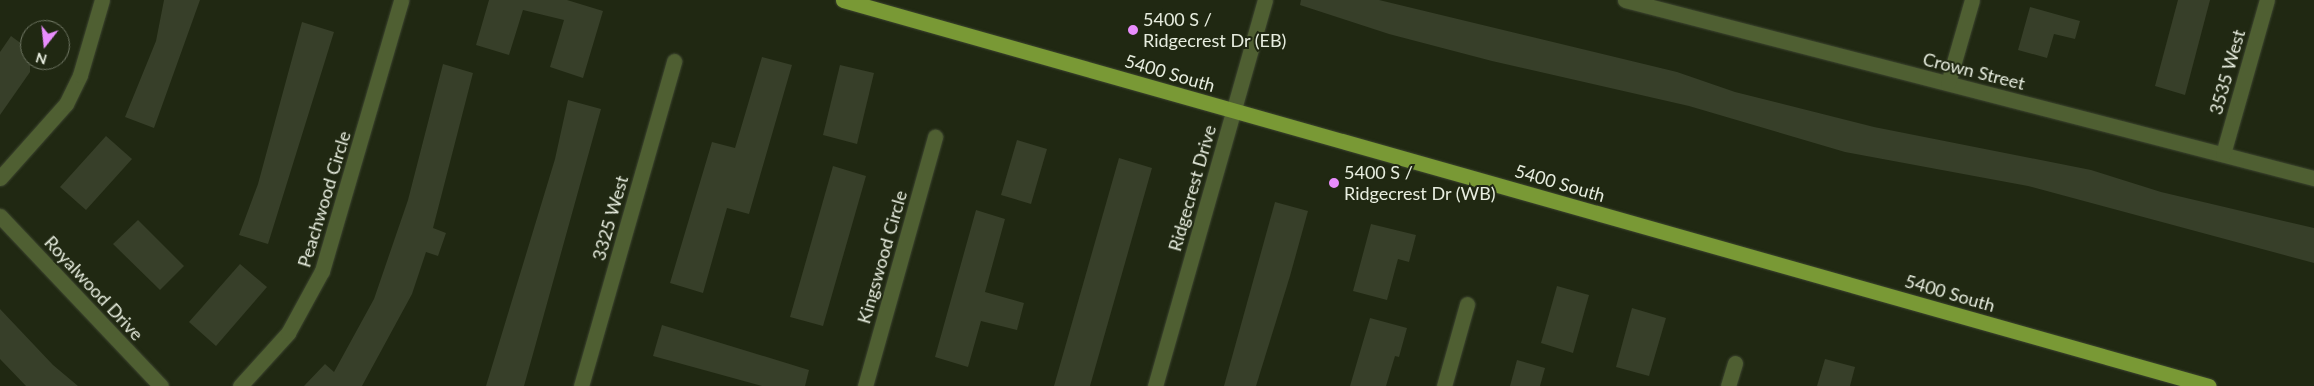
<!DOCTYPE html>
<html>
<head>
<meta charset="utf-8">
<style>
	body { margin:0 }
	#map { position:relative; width:2314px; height:386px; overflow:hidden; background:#202812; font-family:Lato,sans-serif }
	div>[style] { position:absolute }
	.building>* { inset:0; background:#373f29 }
	.roads { filter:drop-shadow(0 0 1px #3c442f) drop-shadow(0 0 1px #3c442f) }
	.street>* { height:15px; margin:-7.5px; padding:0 7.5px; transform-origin:7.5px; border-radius:7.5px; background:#4f5f32 }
	.primary>* { height:15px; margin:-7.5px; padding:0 7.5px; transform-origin:7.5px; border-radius:7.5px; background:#799935 }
	.dots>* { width:14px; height:14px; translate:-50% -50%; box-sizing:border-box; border:2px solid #202812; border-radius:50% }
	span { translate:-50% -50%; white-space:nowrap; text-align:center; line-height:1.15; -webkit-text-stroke:4px #202812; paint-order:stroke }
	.poi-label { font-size:18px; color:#e7eddf }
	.left { translate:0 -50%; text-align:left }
	.street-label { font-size:18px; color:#e7eddf }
	.north { position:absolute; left:20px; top:20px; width:50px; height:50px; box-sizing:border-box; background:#202812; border:1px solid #707764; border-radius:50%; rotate:196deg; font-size:14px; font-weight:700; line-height:20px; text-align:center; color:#e7eddf }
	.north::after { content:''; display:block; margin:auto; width:18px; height:22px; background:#e98dfd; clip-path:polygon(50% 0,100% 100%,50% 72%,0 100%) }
</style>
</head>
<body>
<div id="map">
	<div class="building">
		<div style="clip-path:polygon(164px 0,200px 0,154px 128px,125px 117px,156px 41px)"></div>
		<div style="clip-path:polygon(489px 0,567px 0,603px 11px,583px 78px,550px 67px,564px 20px,523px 10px,509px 55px,476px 45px)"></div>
		<div style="clip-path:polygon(1301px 0,1379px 0,1677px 72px,1735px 92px,1874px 127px,2091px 170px,2161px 192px,2314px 228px,2314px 263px,2028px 186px,1845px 152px,1689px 106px,1492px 61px,1389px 34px,1300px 5px)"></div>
		<div style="clip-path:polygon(2178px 0,2210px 0,2185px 95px,2155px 86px)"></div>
		<div style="clip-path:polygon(2030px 7px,2080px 21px,2075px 39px,2054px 34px,2047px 58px,2018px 50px)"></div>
		<div style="clip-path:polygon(302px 22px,334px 32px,268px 244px,239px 235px,258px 184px)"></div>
		<div style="clip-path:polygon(11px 36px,30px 50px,30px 72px,0 115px,0 52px)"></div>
		<div style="clip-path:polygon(762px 57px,792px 65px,749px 214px,727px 208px,703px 293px,670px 283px,712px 142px,735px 148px)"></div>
		<div style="clip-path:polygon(443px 64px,473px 73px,433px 228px,446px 233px,438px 256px,426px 252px,412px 294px,362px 386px,304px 386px,325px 364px,334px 372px,374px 299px,408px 200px)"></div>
		<div style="clip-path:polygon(840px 65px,874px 73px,857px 144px,823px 135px)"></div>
		<div style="clip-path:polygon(568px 100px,601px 109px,533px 354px,524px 386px,486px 386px,555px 159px)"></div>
		<div style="clip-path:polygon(106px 136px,132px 159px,86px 210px,60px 187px)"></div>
		<div style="clip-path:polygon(1017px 140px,1047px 149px,1031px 204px,1001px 195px)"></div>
		<div style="clip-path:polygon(1119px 158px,1152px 168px,1090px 386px,1054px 386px)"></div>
		<div style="clip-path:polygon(833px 166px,866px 176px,823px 326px,790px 317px)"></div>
		<div style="clip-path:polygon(1275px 202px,1308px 211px,1290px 276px,1256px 386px,1224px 386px)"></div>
		<div style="clip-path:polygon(976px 210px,1005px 219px,985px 292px,1024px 303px,1017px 330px,981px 321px,968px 367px,935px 357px)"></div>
		<div style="clip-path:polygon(138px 220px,184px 266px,160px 290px,113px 244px)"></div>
		<div style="clip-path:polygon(1371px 224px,1416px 235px,1409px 262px,1398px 259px,1387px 300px,1353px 291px)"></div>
		<div style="clip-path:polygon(240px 264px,267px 287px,216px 346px,189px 322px)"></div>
		<div style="clip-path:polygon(1557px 286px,1589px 295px,1573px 353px,1541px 343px)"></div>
		<div style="clip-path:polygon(1632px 308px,1666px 318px,1649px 376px,1616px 367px)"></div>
		<div style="clip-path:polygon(0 309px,53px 365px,78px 386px,26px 386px,0 359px)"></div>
		<div style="clip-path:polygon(1370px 318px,1407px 328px,1399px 357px,1395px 356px,1386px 386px,1350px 386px)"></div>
		<div style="clip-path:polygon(662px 325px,809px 370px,805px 386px,762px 386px,653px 356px)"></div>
		<div style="clip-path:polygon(1825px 359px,1855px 367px,1850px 386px,1817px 386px)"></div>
		<div style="clip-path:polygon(1517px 360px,1545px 368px,1540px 386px,1510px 386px)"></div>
	</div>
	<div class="roads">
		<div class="street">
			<div style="left:1625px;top:0;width:712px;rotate:14.49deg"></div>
			<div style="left:1948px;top:83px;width:86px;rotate:-73.9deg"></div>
			<div style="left:2223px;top:154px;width:160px;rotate:-74.1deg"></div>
			<div style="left:0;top:178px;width:99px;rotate:-48.3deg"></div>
			<div style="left:66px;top:104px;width:32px;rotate:-64deg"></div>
			<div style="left:80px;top:75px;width:78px;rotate:-73.7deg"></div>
			<div style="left:0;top:216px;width:234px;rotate:46.6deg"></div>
			<div style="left:240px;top:386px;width:72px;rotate:-47.8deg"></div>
			<div style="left:288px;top:333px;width:71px;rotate:-61.3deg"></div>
			<div style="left:322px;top:271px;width:282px;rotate:-73.7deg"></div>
			<div style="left:581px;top:386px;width:338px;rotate:-74deg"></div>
			<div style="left:865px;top:386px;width:259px;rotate:-74.3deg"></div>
			<div style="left:1155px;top:386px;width:401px;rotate:-74.1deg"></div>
			<div style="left:1444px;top:386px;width:85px;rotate:-74.3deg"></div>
			<div style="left:1728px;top:386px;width:24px;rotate:-73deg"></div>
		</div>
		<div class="primary">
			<div style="left:843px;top:0;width:1419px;rotate:15.78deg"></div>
		</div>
	</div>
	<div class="dots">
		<div style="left:1133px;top:30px;background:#e98dfd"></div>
		<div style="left:1334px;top:183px;background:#e98dfd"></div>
	</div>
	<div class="poi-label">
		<span class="left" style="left:1143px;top:30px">5400 S /<br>Ridgecrest Dr (EB)</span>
		<span class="left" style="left:1344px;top:183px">5400 S /<br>Ridgecrest Dr (WB)</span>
	</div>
	<div class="street-label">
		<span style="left:1974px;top:71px;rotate:14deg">Crown Street</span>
		<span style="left:2227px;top:72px;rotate:-74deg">3535 West</span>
		<span style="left:1170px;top:73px;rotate:16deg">5400 South</span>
		<span style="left:1560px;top:183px;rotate:16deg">5400 South</span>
		<span style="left:1192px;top:188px;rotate:-74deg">Ridgecrest Drive</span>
		<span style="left:324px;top:199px;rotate:-73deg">Peachwood Circle</span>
		<span style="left:610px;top:218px;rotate:-74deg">3325 West</span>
		<span style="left:882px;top:257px;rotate:-74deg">Kingswood Circle</span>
		<span style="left:94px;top:288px;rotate:47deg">Royalwood Drive</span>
		<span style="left:1950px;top:293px;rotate:16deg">5400 South</span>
	</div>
	<div class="north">N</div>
</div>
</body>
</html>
